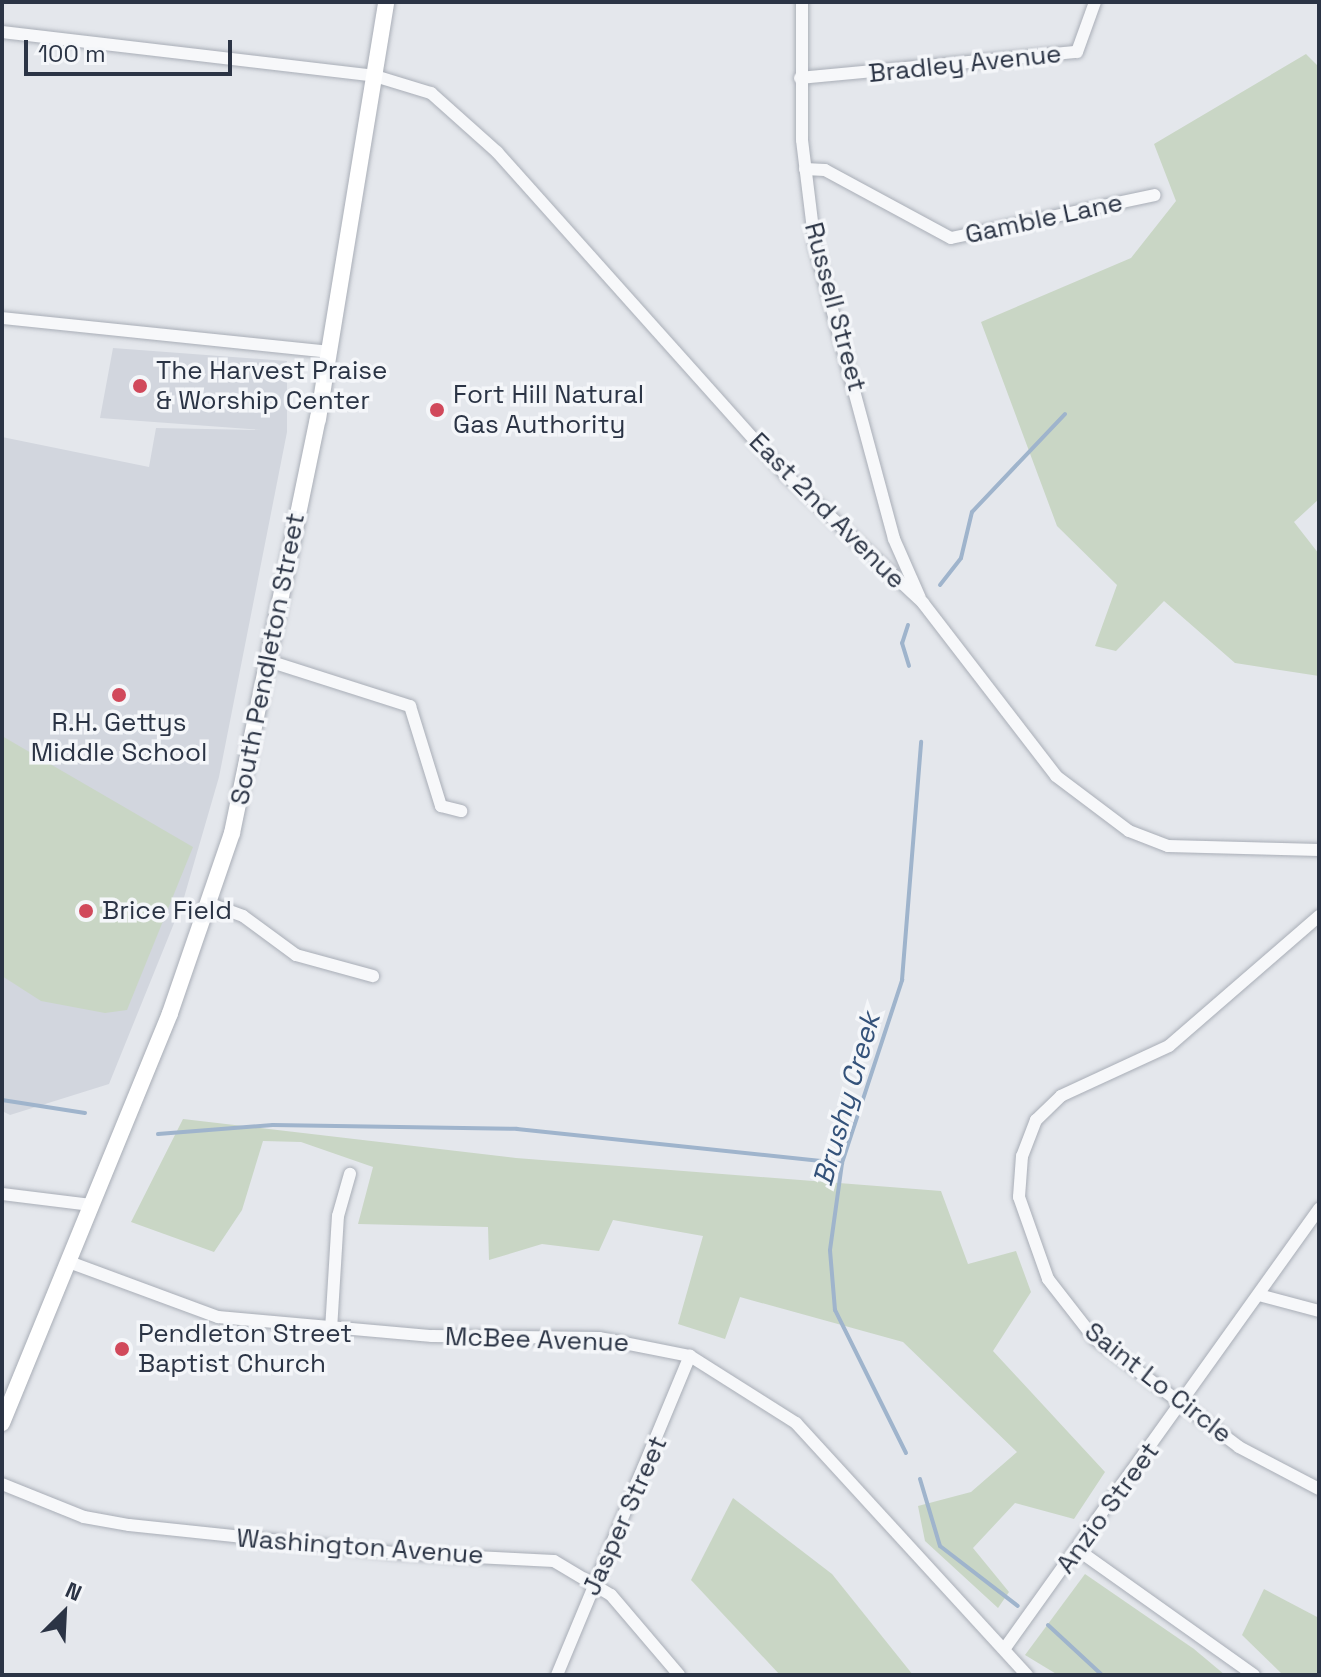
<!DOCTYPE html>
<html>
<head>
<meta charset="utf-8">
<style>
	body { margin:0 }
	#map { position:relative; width:1321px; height:1677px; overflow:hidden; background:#e4e7ec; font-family:"Space Grotesk",sans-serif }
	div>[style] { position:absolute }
	.built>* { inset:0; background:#d2d6de }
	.green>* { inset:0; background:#c9d6c5 }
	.stream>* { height:4px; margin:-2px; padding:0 2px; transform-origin:2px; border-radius:2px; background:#9fb4cc }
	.roads { filter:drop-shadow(0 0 2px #a9aeb7) drop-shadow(0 0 2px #a9aeb7) }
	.minor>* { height:12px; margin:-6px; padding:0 6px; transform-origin:6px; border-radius:6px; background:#f7f8fa }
	.secondary>* { height:16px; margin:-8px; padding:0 8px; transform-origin:8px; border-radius:8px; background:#fff }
	.dots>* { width:22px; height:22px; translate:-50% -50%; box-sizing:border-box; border:4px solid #f4f6f9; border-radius:50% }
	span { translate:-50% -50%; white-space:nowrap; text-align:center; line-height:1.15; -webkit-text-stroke:7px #f4f6f9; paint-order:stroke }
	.street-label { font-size:26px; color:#2b3445 }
	.poi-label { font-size:26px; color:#2b3445 }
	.left { translate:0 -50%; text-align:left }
	.water-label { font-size:28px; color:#34527a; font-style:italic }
	.frame { position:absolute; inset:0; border:4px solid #2b3445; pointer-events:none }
	.north { position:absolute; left:24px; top:1573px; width:80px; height:80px; -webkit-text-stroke:6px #f4f6f9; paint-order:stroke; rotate:24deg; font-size:22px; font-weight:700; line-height:32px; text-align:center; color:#2b3445 }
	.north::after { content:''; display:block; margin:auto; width:28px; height:36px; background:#2b3445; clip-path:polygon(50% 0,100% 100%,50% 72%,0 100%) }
	.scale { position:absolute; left:24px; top:40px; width:208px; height:36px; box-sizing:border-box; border:4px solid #2b3445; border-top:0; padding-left:10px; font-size:24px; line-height:28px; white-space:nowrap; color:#2b3445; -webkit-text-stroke:6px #f4f6f9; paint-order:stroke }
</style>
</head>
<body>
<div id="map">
	<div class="built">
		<div style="clip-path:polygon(113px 348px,287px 361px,287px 432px,219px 777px,183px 901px,109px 1084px,10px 1115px,2px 1111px,2px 437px,149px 467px,156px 428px,262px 430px,100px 418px)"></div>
	</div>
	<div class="green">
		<div style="clip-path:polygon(1306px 54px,1319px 67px,1319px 499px,1294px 522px,1319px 554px,1319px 676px,1235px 663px,1164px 601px,1116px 651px,1095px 646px,1117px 585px,1057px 526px,981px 322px,1131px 258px,1176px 201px,1154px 144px)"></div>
		<div style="clip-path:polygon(2px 736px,193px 847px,127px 1010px,105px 1013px,41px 1001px,2px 976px)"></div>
		<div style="clip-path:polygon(183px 1119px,516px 1158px,941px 1191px,968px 1264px,1016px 1251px,1031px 1292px,993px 1351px,1105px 1472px,1074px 1519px,1015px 1503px,973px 1548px,1009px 1592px,998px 1608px,925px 1541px,918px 1506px,971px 1492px,1017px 1452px,903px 1342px,740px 1297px,725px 1339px,678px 1324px,703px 1236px,613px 1220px,599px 1251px,542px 1244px,489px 1260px,488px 1227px,358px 1224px,373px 1167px,301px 1142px,263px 1141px,242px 1210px,214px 1252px,131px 1222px)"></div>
		<div style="clip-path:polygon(733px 1498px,832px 1574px,913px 1675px,780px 1675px,691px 1580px)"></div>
		<div style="clip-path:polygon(1085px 1574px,1194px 1649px,1225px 1675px,1058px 1675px,1025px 1655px)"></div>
		<div style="clip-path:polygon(1264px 1589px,1319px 1618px,1319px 1675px,1283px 1675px,1242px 1635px)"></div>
	</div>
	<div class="stream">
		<div style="left:940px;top:585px;width:34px;rotate:-52deg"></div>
		<div style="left:961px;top:558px;width:47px;rotate:-76.6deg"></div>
		<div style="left:972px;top:512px;width:135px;rotate:-46.5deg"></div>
		<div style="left:908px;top:625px;width:19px;rotate:108deg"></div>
		<div style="left:902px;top:643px;width:24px;rotate:73deg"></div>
		<div style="left:2px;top:1100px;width:84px;rotate:8.9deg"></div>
		<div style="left:158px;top:1134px;width:115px;rotate:-4.5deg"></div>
		<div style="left:273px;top:1125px;width:244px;rotate:0.9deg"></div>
		<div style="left:517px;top:1129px;width:327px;rotate:6deg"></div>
		<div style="left:906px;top:1453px;width:160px;rotate:-116.4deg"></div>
		<div style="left:835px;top:1310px;width:60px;rotate:-94.8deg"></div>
		<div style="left:830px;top:1250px;width:88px;rotate:-82.1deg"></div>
		<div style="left:842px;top:1163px;width:193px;rotate:-71.8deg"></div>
		<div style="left:902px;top:980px;width:239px;rotate:-85.4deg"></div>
		<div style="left:920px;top:1479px;width:70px;rotate:73.4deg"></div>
		<div style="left:940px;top:1546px;width:98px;rotate:37.6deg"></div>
		<div style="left:1048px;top:1625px;width:74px;rotate:42.8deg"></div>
	</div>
	<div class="roads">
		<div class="minor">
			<div style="left:802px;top:2px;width:138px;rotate:90deg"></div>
			<div style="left:802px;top:140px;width:107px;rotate:83deg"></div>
			<div style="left:815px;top:246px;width:303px;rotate:74.9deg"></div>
			<div style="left:894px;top:539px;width:64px;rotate:66.2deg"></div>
			<div style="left:2px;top:32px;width:376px;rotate:6.7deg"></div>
			<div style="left:375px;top:76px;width:59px;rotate:16.9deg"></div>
			<div style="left:431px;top:93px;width:89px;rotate:41.8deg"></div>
			<div style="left:497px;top:152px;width:435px;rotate:48.2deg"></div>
			<div style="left:787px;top:476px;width:186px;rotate:43deg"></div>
			<div style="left:923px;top:603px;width:218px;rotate:52.4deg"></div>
			<div style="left:1056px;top:776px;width:91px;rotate:37deg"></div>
			<div style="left:1129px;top:831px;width:42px;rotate:21deg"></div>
			<div style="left:1168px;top:846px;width:151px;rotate:1.5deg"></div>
			<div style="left:800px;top:78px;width:278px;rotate:-5.4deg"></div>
			<div style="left:1077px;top:52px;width:53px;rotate:-70.2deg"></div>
			<div style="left:805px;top:169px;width:20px;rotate:3deg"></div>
			<div style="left:825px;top:170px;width:143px;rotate:28.4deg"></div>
			<div style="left:951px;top:238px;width:208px;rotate:-11.9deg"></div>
			<div style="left:2px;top:318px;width:329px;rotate:5.9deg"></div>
			<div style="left:272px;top:662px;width:145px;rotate:17.7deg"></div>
			<div style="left:410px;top:706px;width:105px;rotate:72.8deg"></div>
			<div style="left:441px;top:806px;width:21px;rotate:14deg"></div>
			<div style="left:210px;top:904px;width:35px;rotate:20deg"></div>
			<div style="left:243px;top:916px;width:66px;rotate:36.3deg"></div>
			<div style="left:296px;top:955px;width:80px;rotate:15.3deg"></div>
			<div style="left:1319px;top:916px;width:198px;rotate:139.1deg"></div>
			<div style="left:1169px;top:1046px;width:119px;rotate:155.2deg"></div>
			<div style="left:1061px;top:1096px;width:35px;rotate:136deg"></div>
			<div style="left:1036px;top:1120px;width:39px;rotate:111deg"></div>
			<div style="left:1022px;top:1156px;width:41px;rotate:94.2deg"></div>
			<div style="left:1019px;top:1197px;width:87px;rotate:70.5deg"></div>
			<div style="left:1048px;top:1279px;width:75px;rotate:52.1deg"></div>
			<div style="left:1094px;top:1338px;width:181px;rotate:36.9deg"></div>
			<div style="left:1239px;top:1447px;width:90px;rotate:27.7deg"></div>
			<div style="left:2px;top:1194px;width:90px;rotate:7deg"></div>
			<div style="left:69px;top:1262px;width:159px;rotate:20.3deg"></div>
			<div style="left:218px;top:1317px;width:215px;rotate:5.1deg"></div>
			<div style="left:432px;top:1336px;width:167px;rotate:0.7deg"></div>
			<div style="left:599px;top:1338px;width:93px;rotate:11.2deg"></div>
			<div style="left:690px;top:1356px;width:125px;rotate:32.3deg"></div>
			<div style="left:796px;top:1423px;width:342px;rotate:47.5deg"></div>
			<div style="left:1259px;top:1295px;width:62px;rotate:14.9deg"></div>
			<div style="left:331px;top:1330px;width:114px;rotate:-86.5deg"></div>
			<div style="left:338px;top:1216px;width:44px;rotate:-74.1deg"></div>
			<div style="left:2px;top:1484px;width:88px;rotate:21.9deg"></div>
			<div style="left:84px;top:1517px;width:46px;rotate:10.1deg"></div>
			<div style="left:129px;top:1525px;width:269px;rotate:6deg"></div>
			<div style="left:397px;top:1553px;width:157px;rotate:2.9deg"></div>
			<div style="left:554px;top:1561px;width:66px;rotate:30.8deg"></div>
			<div style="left:611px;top:1595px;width:105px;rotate:49.6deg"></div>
			<div style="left:1078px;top:1550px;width:216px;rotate:35.4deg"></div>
			<div style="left:1005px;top:1648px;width:540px;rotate:-54.43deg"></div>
			<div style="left:557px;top:1675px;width:346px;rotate:-67.4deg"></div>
		</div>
		<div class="secondary">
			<div style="left:2px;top:1423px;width:443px;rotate:-67.7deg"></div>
			<div style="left:170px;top:1013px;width:190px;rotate:-71deg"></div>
			<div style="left:232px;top:833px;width:423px;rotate:-78.3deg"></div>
			<div style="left:318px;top:419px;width:423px;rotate:-80.7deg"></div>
		</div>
	</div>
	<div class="dots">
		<div style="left:140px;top:386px;background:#d1495b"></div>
		<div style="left:437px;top:410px;background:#d1495b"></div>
		<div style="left:119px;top:695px;background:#d1495b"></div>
		<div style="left:86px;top:911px;background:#d1495b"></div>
		<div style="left:122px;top:1349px;background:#d1495b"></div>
	</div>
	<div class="street-label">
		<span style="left:965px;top:64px;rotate:-6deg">Bradley Avenue</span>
		<span style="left:1044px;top:219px;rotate:-12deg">Gamble Lane</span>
		<span style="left:835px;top:307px;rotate:75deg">Russell Street</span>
		<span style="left:827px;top:511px;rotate:45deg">East 2nd Avenue</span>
		<span style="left:268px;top:659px;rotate:-79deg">South Pendleton Street</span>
		<span style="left:537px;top:1340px;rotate:2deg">McBee Avenue</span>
		<span style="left:1158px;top:1383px;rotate:38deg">Saint Lo Circle</span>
		<span style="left:1108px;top:1508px;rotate:-54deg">Anzio Street</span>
		<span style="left:625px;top:1516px;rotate:-66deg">Jasper Street</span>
		<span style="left:360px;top:1547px;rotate:4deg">Washington Avenue</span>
	</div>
	<div class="poi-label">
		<span class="left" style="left:156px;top:386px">The Harvest Praise<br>&amp; Worship Center</span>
		<span class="left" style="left:453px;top:410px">Fort Hill Natural<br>Gas Authority</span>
		<span style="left:119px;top:738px">R.H. Gettys<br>Middle School</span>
		<span class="left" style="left:102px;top:911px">Brice Field</span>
		<span class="left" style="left:138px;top:1349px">Pendleton Street<br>Baptist Church</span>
	</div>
	<div class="water-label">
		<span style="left:846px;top:1099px;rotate:-74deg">Brushy Creek</span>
	</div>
	<div class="frame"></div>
	<div class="north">N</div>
	<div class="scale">100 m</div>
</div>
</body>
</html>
